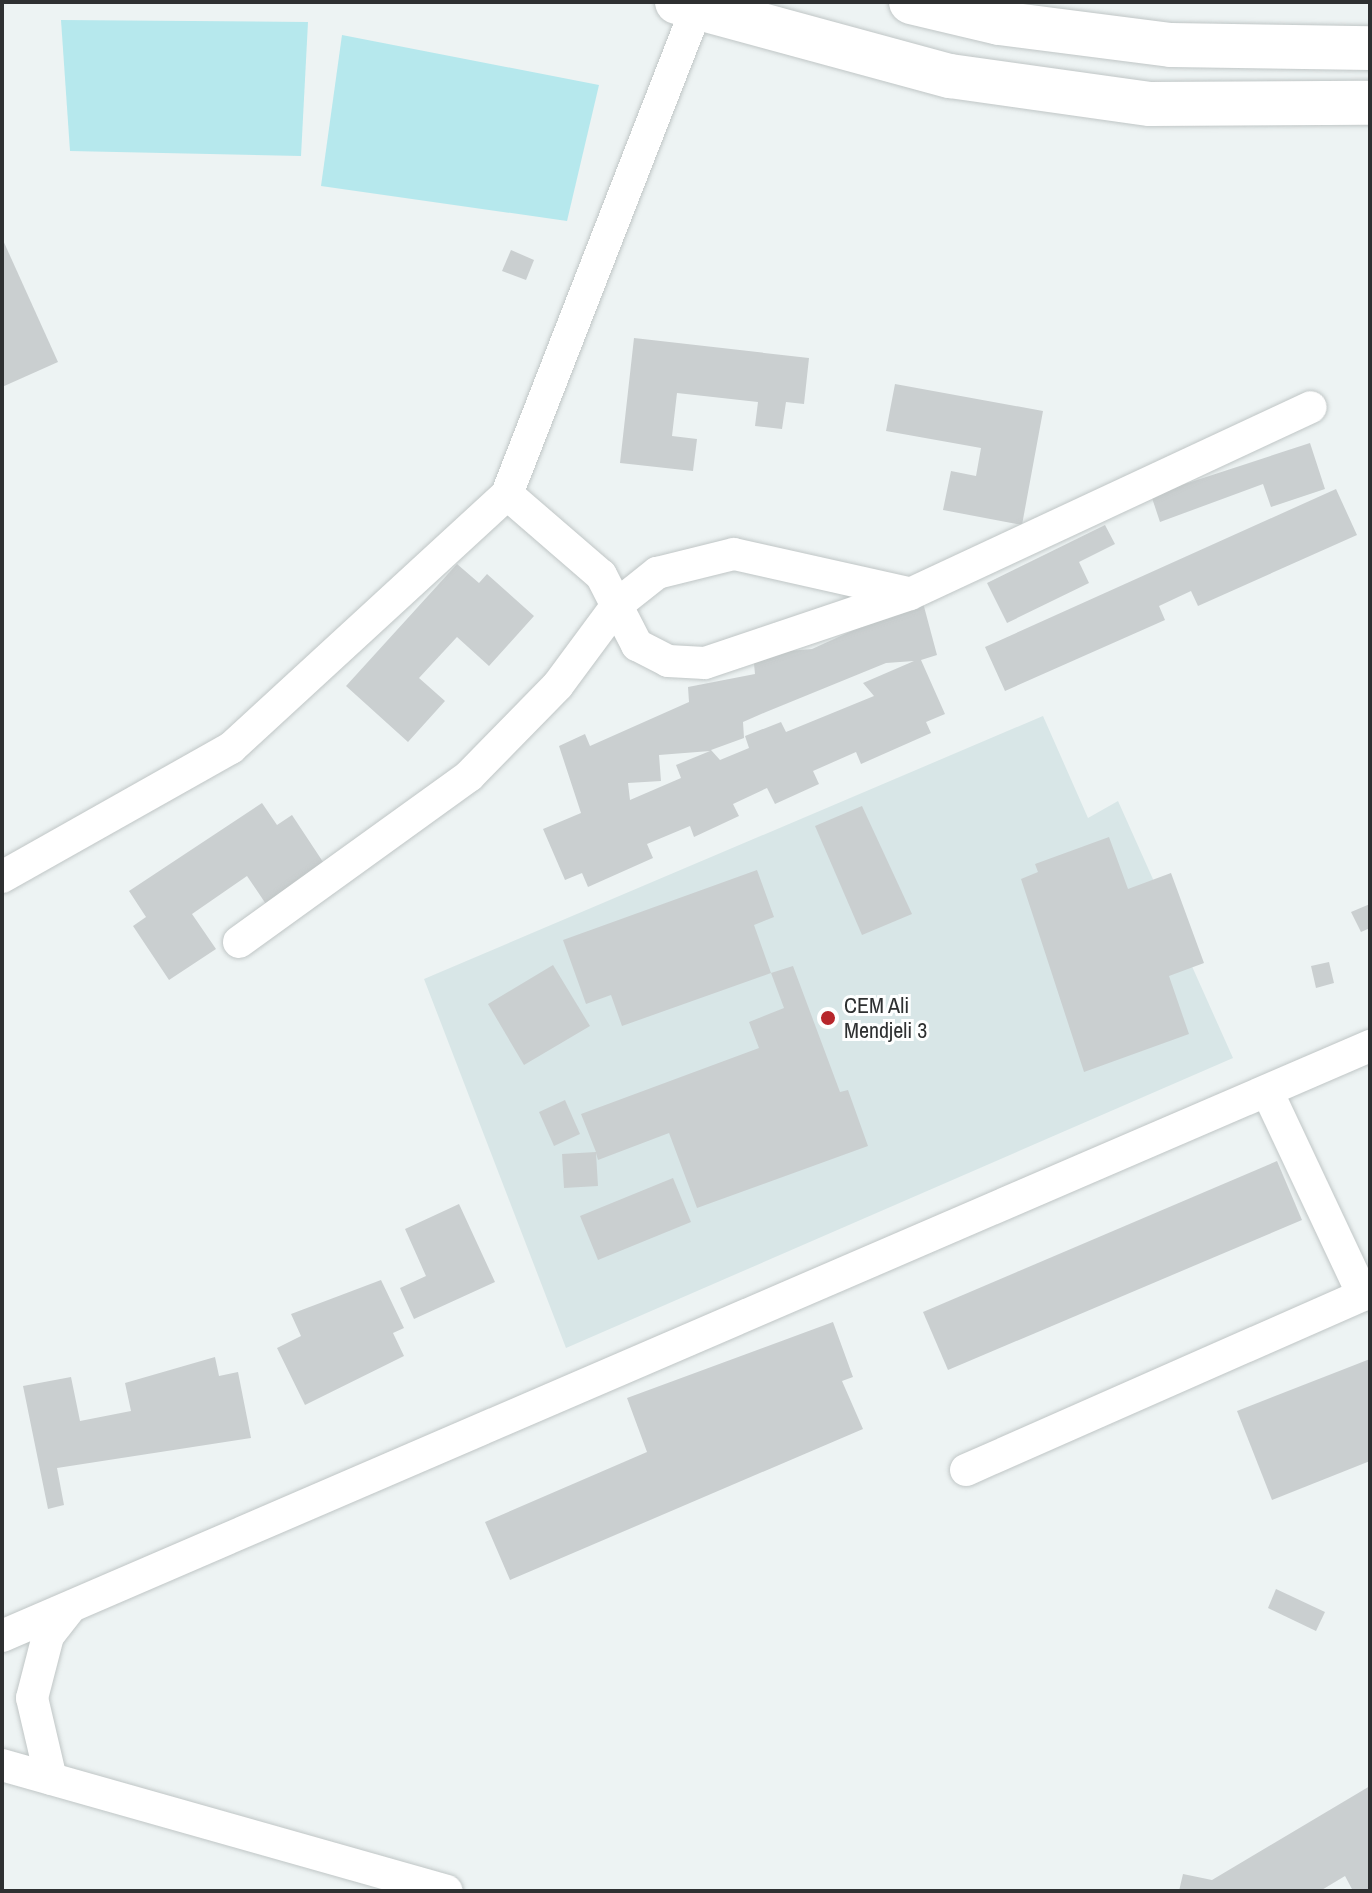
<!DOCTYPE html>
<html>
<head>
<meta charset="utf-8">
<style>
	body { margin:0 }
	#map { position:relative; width:1372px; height:1893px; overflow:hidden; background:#edf3f3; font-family:"Archivo Narrow",sans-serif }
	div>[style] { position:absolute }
	.built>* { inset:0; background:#d8e6e7 }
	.green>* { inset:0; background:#b6e8ed }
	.building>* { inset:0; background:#cacfd0 }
	.roads { filter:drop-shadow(0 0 2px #c0c6c6) drop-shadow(0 0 2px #c0c6c6) }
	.street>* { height:32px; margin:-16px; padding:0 16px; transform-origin:16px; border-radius:16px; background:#fff }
	.secondary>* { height:44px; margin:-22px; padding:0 22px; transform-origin:22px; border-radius:22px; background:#fff }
	.dots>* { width:22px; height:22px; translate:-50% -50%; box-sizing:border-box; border:4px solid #feffff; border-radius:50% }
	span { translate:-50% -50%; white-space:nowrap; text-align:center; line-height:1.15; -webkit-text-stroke:6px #feffff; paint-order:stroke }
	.poi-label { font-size:22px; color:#2e3031 }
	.left { translate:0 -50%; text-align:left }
	.frame { position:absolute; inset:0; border:4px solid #2e3031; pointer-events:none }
</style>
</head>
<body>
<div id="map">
	<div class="built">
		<div style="clip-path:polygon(1043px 716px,1088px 818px,1118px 801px,1233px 1058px,566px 1348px,424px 979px)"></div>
	</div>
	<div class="green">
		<div style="clip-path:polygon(61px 20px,308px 22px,301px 156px,70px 151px)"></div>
		<div style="clip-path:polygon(342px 35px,599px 85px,567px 221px,321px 186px)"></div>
	</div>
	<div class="building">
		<div style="clip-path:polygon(2px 238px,58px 362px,2px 387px)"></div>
		<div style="clip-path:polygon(511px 250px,534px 260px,526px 280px,502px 271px)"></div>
		<div style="clip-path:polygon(634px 338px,809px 358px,804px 404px,786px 402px,782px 429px,755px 426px,758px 402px,677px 393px,672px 436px,697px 439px,693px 471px,620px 463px)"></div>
		<div style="clip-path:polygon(895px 384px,1043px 411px,1022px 525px,943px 510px,951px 471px,976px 476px,981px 448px,886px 431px)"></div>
		<div style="clip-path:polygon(1310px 443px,1325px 489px,1271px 507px,1263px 484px,1160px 522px,1151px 495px)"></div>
		<div style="clip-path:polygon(1336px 489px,1357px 535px,1198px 606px,1191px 591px,1159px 606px,1165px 620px,1005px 691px,985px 647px)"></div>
		<div style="clip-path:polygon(1105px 525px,1115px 544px,1079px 562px,1089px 583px,1007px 623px,987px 583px)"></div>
		<div style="clip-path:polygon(457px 564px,479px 583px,487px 574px,534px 616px,489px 666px,457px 637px,419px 678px,445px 701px,408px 742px,346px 686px)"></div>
		<div style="clip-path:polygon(evenodd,922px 599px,937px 655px,921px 660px,945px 714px,926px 722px,931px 733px,861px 764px,856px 752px,813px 771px,819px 784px,775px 804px,767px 788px,733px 804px,739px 816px,694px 837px,690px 826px,647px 844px,653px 858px,588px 887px,582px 873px,565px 880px,543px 829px,581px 813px,559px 746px,585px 734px,590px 746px,689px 702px,688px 687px,755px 674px,753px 654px,812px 649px,922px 599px,914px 661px,863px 683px,874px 696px,786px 732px,781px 722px,745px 736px,749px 748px,720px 760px,711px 750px,744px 738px,743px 722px,766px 712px,886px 663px,914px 661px,922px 599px,710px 751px,676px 765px,681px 778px,630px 800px,628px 783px,661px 781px,659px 755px,710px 751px)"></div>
		<div style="clip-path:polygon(262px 803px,277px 825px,292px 815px,331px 874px,272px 913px,247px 876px,192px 914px,216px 949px,169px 980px,133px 926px,146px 917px,129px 891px)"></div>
		<div style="clip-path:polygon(862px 806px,912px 914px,862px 935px,815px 826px)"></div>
		<div style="clip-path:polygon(1109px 837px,1128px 889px,1171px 873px,1204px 963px,1169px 976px,1189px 1034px,1084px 1072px,1021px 879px,1038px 872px,1035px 864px)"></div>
		<div style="clip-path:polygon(757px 870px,774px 917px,754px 925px,771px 973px,622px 1026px,611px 995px,586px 1004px,563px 940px)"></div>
		<div style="clip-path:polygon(1370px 904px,1370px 928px,1361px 932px,1351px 912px)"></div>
		<div style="clip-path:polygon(1329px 962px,1334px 983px,1316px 988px,1311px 966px)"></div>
		<div style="clip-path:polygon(553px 965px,590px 1026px,524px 1065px,488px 1004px)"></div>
		<div style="clip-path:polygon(793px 966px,840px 1092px,848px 1090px,868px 1146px,697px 1208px,669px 1133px,598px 1160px,596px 1153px,598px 1186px,564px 1188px,562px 1154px,596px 1152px,581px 1114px,759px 1048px,749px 1022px,784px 1008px,771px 973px)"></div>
		<div style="clip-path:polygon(565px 1100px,580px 1134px,554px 1146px,539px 1112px)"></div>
		<div style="clip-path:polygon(1277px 1161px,1302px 1220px,948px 1370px,923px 1312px)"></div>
		<div style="clip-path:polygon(673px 1178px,691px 1222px,598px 1260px,580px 1216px)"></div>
		<div style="clip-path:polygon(459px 1204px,495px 1282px,414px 1319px,400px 1288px,426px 1276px,405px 1229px)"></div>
		<div style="clip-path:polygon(381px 1280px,404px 1328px,393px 1333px,404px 1356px,305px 1405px,277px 1348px,301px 1336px,291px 1314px)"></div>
		<div style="clip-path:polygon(833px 1322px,853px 1377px,842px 1381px,863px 1429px,510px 1580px,485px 1522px,647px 1452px,627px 1398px)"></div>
		<div style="clip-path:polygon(215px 1357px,219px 1376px,238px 1372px,251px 1438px,57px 1468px,64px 1505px,48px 1509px,23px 1386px,71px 1377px,80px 1421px,131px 1411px,125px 1383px)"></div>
		<div style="clip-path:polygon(1370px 1359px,1370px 1461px,1272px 1500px,1237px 1411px)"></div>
		<div style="clip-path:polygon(1276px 1589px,1325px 1612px,1316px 1631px,1268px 1608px)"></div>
		<div style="clip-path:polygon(1370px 1786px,1370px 1891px,1353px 1891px,1345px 1876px,1320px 1891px,1179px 1891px,1183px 1874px,1212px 1880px)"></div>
	</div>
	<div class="roads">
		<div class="street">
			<div style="left:507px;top:494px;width:124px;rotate:40.8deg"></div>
			<div style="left:601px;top:575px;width:79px;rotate:62.8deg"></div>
			<div style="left:637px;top:645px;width:35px;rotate:27deg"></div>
			<div style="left:668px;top:661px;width:37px;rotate:3deg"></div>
			<div style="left:705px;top:663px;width:216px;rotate:-18.6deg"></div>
			<div style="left:910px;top:594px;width:442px;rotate:-25deg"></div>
			<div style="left:2px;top:877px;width:263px;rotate:-29.4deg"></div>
			<div style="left:231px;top:748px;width:375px;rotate:-42.6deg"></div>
			<div style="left:507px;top:494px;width:528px;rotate:-68.68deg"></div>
			<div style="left:239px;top:942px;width:284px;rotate:-35.8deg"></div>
			<div style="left:469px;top:776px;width:127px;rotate:-45.6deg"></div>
			<div style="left:558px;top:685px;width:101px;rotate:-53.5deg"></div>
			<div style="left:618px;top:604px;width:50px;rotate:-38.5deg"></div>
			<div style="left:657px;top:573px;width:79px;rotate:-13.9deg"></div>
			<div style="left:734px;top:554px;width:179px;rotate:12.6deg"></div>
			<div style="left:1268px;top:1093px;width:223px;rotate:64.8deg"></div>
			<div style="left:966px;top:1470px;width:441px;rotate:-23.8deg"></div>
			<div style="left:2px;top:1636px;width:1490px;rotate:-23.33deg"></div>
			<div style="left:2px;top:1765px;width:462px;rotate:15.8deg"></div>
			<div style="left:51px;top:1779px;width:83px;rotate:-103.2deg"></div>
			<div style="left:32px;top:1698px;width:64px;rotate:-75.5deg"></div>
			<div style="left:48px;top:1636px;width:36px;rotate:-52deg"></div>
		</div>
		<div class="secondary">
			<div style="left:677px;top:2px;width:283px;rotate:15.2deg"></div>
			<div style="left:950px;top:76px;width:202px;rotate:8deg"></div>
			<div style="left:1150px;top:104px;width:220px;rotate:-0.3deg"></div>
			<div style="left:911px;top:2px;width:90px;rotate:13.4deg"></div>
			<div style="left:999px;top:23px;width:173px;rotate:7.3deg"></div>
			<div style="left:1171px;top:45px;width:199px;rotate:0.9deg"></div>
		</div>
	</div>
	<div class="dots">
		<div style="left:828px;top:1018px;background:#b7272c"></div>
	</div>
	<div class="poi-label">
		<span class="left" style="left:844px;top:1018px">CEM Ali<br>Mendjeli 3</span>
	</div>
	<div class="frame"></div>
</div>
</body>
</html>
